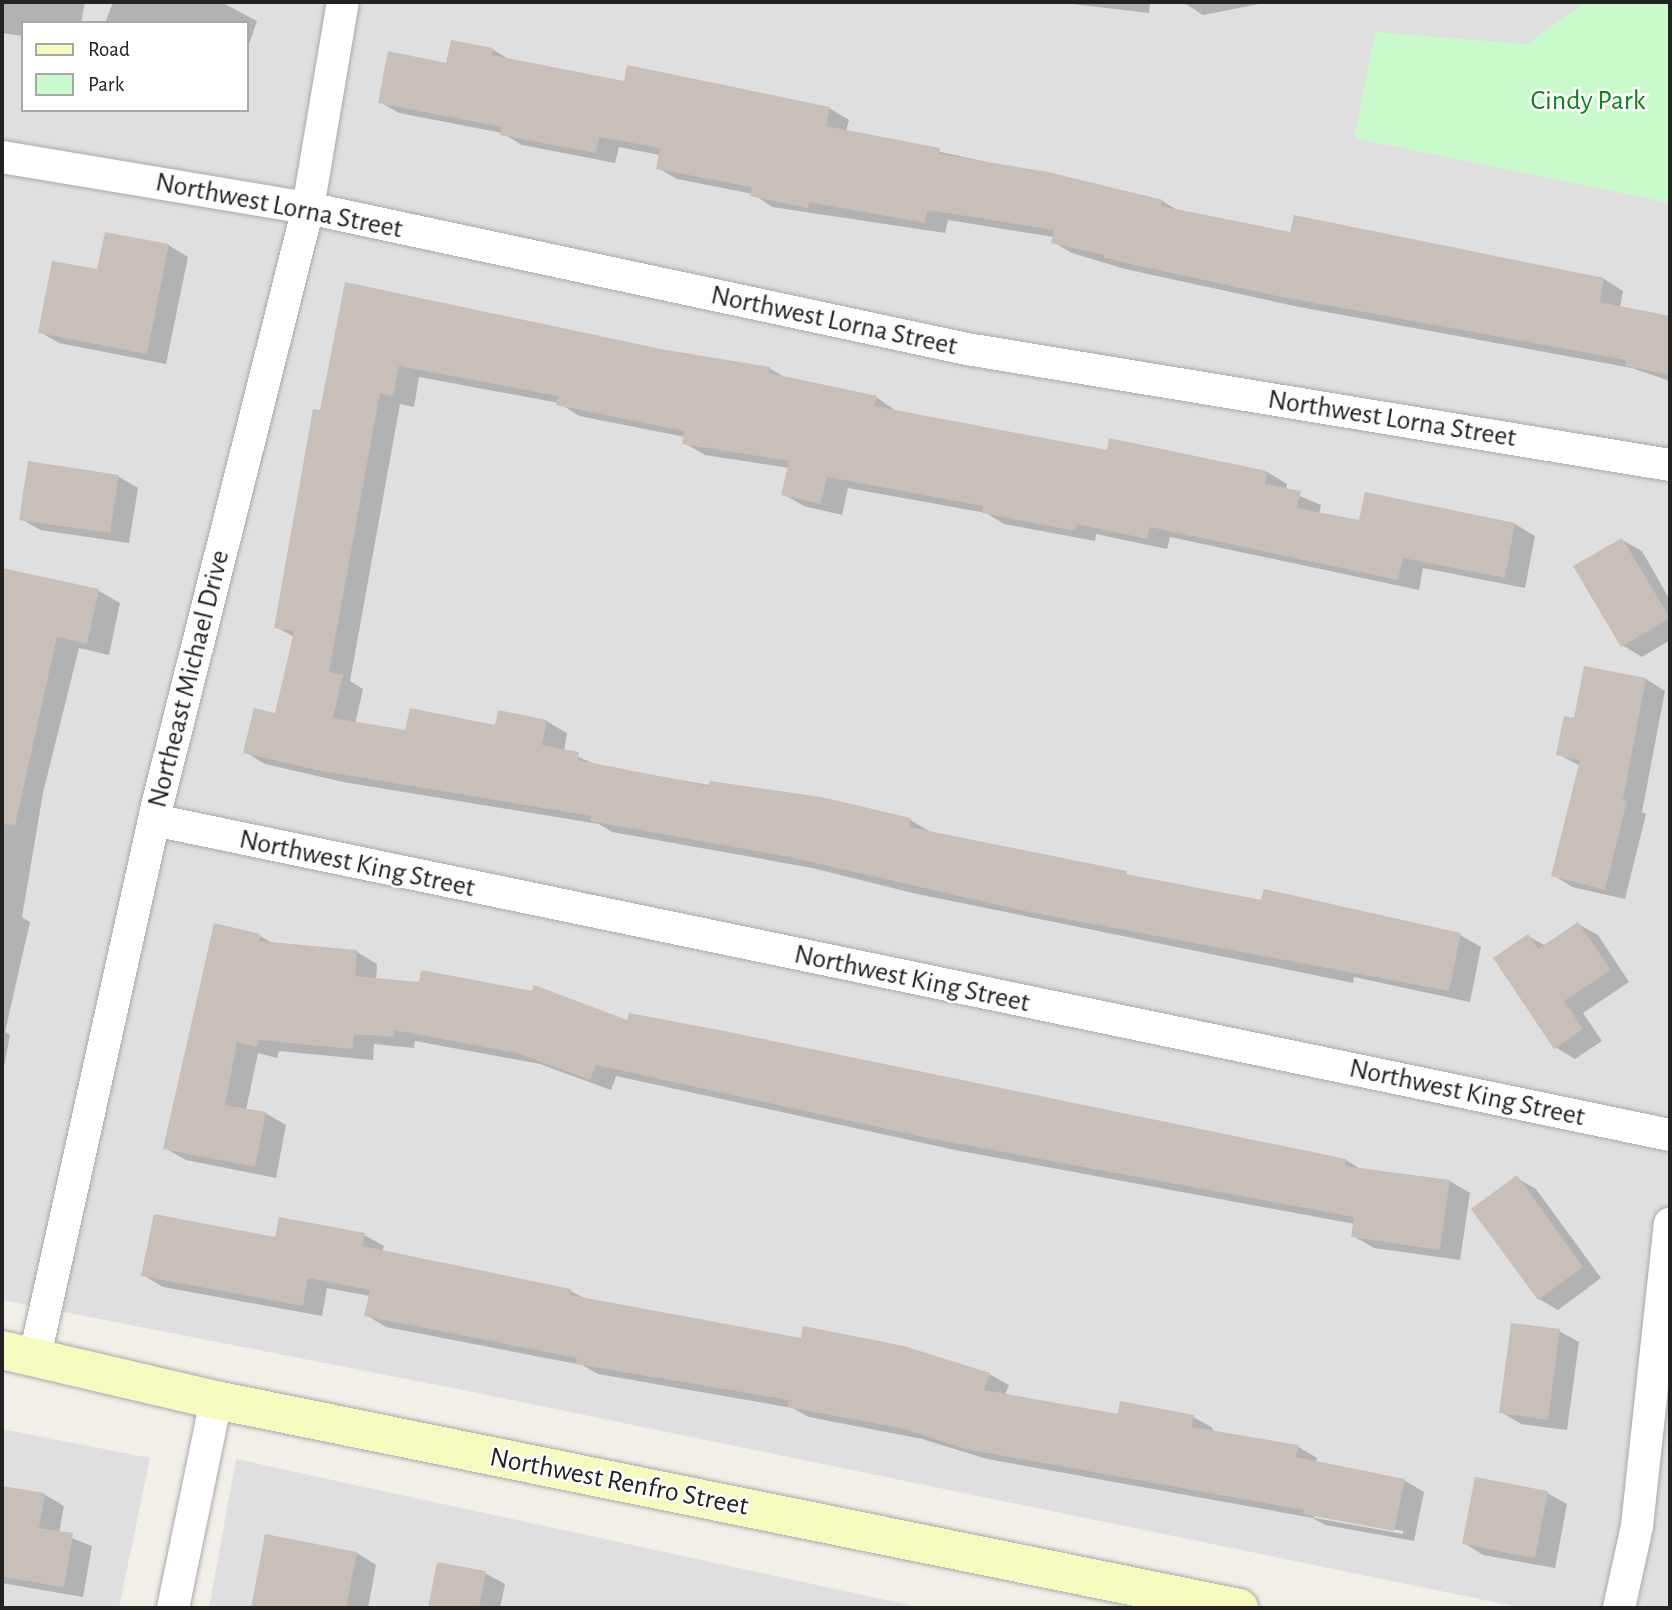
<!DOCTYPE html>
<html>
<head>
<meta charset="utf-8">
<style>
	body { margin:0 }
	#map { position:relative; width:1672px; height:1610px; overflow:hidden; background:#f2efe9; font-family:"Alegreya Sans",sans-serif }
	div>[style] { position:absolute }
	.residential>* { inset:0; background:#e0dfdf }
	.park>* { inset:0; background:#c8facc }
	.shadow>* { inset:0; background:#0003 }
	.building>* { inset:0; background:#c7bfb8 }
	.roads { filter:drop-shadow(0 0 2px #a9a9a9) drop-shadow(0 0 2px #a9a9a9) }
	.street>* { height:32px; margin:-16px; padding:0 16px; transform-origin:16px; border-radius:16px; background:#fff }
	.secondary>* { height:38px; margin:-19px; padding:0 19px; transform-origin:19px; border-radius:19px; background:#f7fabf }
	span { translate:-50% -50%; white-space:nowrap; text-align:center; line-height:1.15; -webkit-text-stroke:5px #fff; paint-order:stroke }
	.park-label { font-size:28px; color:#0c8416 }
	.street-label { font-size:28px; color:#222 }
	.frame { position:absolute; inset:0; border:4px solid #222; pointer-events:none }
	.legend { position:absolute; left:21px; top:21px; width:228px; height:91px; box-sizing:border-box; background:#fff; border:2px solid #a7a7a7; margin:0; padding:9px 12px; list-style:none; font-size:21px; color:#222 }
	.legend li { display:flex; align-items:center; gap:14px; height:35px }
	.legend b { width:35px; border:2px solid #a7a7a7 }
</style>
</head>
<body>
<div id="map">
	<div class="residential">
		<div style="clip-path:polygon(evenodd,2px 2px,1670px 2px,1670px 1608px,1523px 1608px,468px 1391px,2px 1300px,2px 2px,23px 23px,247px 23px,247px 110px,23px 110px,23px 23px)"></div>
		<div style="clip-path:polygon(2px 1429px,150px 1458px,119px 1608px,2px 1608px)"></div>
		<div style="clip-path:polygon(236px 1459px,923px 1608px,209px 1608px)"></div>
	</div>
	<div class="park">
		<div style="clip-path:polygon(1586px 2px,1670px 2px,1670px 203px,1354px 138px,1375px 32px,1527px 44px)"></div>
	</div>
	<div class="shadow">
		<div style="clip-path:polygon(2px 2px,85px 2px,81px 23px,23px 23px,23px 36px,2px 33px)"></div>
		<div style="clip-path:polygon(113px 2px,221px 2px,257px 21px,247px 50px,247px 23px,105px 23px)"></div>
		<div style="clip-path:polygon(1055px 2px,1150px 2px,1149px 13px)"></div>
		<div style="clip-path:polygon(1183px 2px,1269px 2px,1203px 15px)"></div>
		<div style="clip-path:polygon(492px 49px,512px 61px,625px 83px,829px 108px,849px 120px,846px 131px,1162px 201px,1179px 211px,1292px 234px,1604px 279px,1623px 291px,1620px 308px,1670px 317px,1670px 381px,1632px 368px,1299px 307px,1125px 269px,1072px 253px,1053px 242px,1054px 237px,948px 220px,945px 233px,772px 207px,753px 194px,677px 179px,658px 168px,660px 155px,619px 147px,615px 163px,522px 145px,502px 133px,399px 113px,380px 102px,447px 65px)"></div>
		<div style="clip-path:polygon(168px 245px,188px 257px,166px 364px,59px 343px,40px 332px,99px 271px)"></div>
		<div style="clip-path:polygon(346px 284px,661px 351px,769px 368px,786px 378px,876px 397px,896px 411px,1108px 452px,1267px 472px,1287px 484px,1286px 490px,1321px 505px,1319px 514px,1360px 522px,1515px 524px,1535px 536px,1525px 588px,1423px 568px,1419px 590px,1170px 537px,1167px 549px,1096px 534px,1095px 541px,1004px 524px,986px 513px,848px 488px,842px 515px,804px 506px,783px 494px,789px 468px,705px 455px,684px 443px,685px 437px,579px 416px,559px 403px,419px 377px,414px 407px,400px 404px,350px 681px,363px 689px,355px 724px,406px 732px,546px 721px,567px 733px,564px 751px,600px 766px,910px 820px,931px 832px,1136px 878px,1460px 935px,1481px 947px,1470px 1002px,1354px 977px,1353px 983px,917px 894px,812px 868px,612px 832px,599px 824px,343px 782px,265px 764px,245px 752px,276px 715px,294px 637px,276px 627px)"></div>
		<div style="clip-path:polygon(30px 463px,119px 477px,138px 488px,129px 543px,40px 530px,21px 519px)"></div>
		<div style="clip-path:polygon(1622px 540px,1642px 551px,1670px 600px,1670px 640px,1642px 657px,1622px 645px)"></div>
		<div style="clip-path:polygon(6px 570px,99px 591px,120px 603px,109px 655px,79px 648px,43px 793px,22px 917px,30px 922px,5px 1032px,10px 1035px,2px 1077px,2px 590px)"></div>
		<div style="clip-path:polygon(1646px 679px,1665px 691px,1642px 812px,1646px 814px,1625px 899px,1572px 887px,1553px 875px,1580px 766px,1558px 754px,1575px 720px)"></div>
		<div style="clip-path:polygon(1578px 924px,1598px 935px,1629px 982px,1583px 1013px,1602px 1041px,1575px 1059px,1555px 1047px,1528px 936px,1546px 946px)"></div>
		<div style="clip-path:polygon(260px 936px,274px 944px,357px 952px,377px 964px,376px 980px,629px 1023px,1346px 1160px,1362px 1170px,1450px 1181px,1470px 1193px,1460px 1260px,1374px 1248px,1353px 1236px,1355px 1224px,955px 1150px,616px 1076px,611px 1090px,540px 1064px,415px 1041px,414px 1048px,374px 1044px,373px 1060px,279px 1051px,277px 1058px,258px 1053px,246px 1110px,265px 1113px,286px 1125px,276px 1178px,186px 1160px,165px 1148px)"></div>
		<div style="clip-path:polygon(1517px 1178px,1536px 1189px,1601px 1278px,1558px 1310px,1539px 1299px)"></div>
		<div style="clip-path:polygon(evenodd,364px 1235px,384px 1246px,382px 1252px,571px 1291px,587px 1300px,989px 1374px,1009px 1385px,1005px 1395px,1119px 1416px,1193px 1417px,1213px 1428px,1212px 1432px,1297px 1446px,1317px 1458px,1316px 1463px,1404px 1480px,1424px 1492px,1414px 1541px,1325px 1525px,1313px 1518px,987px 1459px,922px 1439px,809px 1417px,792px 1408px,598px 1374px,582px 1365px,386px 1327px,366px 1315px,370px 1296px,327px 1288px,322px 1316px,163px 1287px,143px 1275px,276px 1239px,364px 1235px,1311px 1514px,1403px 1531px,1403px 1534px,1315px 1518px,1311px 1514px)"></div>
		<div style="clip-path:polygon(1559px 1331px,1579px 1342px,1567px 1430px,1521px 1424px,1501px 1412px)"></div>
		<div style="clip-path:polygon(2px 1487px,44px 1494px,64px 1506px,59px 1533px,92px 1546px,83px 1597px,2px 1583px)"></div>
		<div style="clip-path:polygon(1547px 1493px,1567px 1504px,1555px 1568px,1483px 1555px,1464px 1543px)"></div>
		<div style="clip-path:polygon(267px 1536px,357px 1553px,376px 1565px,368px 1608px,252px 1608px)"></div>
		<div style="clip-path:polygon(439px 1564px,485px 1573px,505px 1584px,500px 1608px,430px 1608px)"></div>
	</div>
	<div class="building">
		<div style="clip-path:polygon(451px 40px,493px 48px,492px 55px,624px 81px,627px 65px,830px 107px,826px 126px,940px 148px,939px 154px,1048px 172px,1163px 200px,1161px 206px,1290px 232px,1294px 215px,1604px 278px,1600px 302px,1670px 316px,1670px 375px,1625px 366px,1626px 360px,1277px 296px,1104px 258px,1104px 255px,1051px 243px,1054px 230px,928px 210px,925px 223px,809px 202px,808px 208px,750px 196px,752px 187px,656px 169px,660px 148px,599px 137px,596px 153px,500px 135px,502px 127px,378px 103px,388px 51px,446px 63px)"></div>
		<div style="clip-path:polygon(105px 232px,169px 244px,147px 354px,38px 333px,52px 261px,97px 269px)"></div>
		<div style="clip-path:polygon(345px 282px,661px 349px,770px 367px,769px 373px,877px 396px,874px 406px,1107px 450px,1109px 438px,1267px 471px,1265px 484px,1301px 491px,1297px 508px,1359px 520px,1365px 492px,1515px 523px,1505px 578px,1403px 558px,1398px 580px,1150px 527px,1147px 539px,1076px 524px,1075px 531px,982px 513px,983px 506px,827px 477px,821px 504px,781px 495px,789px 461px,682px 444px,684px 431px,556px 405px,558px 396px,399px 366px,393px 396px,380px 393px,329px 672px,343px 675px,333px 718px,405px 730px,410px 708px,495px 725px,498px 710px,547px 720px,542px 745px,579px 752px,578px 760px,709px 786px,710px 781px,821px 797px,911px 818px,909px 827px,1127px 871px,1126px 874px,1261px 900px,1264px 889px,1461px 933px,1449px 991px,1024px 911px,789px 857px,590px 821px,591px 816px,321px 771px,243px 753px,254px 708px,275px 713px,294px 631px,274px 628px,313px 409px,320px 410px)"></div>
		<div style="clip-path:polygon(28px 461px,119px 475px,110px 533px,19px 520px)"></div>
		<div style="clip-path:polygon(1622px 538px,1670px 618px,1621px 647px,1573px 566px)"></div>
		<div style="clip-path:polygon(2px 568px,99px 589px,87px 644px,57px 637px,15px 826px,2px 824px)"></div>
		<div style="clip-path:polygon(1584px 666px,1646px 678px,1623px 800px,1627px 801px,1605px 890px,1551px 876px,1580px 760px,1556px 755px,1564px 716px,1574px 718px)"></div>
		<div style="clip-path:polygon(1578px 922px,1611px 970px,1564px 1001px,1583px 1029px,1554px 1049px,1493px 958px,1528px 934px,1538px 949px)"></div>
		<div style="clip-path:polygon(214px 923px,260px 934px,259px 941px,357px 950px,355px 976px,419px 982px,421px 970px,532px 991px,534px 985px,627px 1020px,629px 1013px,719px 1030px,1346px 1159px,1345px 1166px,1450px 1180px,1440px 1250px,1351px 1237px,1354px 1217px,933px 1139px,596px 1065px,590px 1080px,517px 1053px,394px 1030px,394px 1037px,354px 1034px,353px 1049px,259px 1040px,257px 1047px,237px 1042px,225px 1105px,266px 1112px,255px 1167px,163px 1149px)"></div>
		<div style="clip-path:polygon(1517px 1175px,1583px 1267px,1538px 1300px,1471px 1209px)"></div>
		<div style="clip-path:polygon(154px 1214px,275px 1237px,279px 1217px,365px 1233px,362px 1246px,571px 1289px,570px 1295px,801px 1338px,803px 1326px,904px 1346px,990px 1373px,984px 1390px,1118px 1414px,1120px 1401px,1194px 1415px,1192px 1427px,1298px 1445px,1296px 1457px,1405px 1479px,1394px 1531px,1303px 1514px,1304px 1510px,966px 1449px,901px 1428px,787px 1407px,789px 1400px,576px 1364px,577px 1358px,364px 1316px,370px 1290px,308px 1278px,303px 1306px,141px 1276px)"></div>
		<div style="clip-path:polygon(1511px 1323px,1560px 1329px,1548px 1420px,1499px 1413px)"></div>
		<div style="clip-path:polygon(1475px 1477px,1548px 1491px,1535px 1558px,1462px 1544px)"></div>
		<div style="clip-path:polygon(2px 1486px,45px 1493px,39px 1528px,73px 1533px,64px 1587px,2px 1577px)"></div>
		<div style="clip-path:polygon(265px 1534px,357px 1552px,346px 1608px,251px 1608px)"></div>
		<div style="clip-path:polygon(437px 1562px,486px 1571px,479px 1608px,428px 1608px)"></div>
	</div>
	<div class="roads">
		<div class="street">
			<div style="left:2px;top:157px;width:310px;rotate:9.5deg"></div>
			<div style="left:308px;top:208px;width:674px;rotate:12.08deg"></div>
			<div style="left:967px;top:349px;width:713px;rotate:9.37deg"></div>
			<div style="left:154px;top:820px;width:1548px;rotate:11.74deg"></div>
			<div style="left:35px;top:1356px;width:563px;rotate:-77.49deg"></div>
			<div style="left:157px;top:806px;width:617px;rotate:-75.83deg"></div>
			<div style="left:308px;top:208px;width:209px;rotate:-80.4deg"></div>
			<div style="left:173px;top:1608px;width:212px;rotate:-78.3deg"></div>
			<div style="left:1619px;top:1608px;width:84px;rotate:-77.6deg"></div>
			<div style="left:1637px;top:1526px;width:304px;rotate:-83.8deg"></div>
		</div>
		<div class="secondary">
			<div style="left:2px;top:1350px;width:220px;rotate:13.2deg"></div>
			<div style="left:216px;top:1400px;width:1044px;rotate:11.49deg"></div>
		</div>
	</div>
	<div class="park-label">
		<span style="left:1588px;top:101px">Cindy Park</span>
	</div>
	<div class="street-label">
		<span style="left:279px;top:206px;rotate:11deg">Northwest Lorna Street</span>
		<span style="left:834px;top:321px;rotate:12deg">Northwest Lorna Street</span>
		<span style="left:1392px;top:419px;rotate:9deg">Northwest Lorna Street</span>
		<span style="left:189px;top:679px;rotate:-76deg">Northeast Michael Drive</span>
		<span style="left:357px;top:864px;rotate:12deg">Northwest King Street</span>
		<span style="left:912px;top:979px;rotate:12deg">Northwest King Street</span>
		<span style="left:1467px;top:1093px;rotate:12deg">Northwest King Street</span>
		<span style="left:619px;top:1482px;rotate:11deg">Northwest Renfro Street</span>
	</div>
	<div class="frame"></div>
	<ul class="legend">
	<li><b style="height:9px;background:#f7fabf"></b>Road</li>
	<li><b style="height:19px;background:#c8facc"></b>Park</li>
	</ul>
</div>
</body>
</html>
